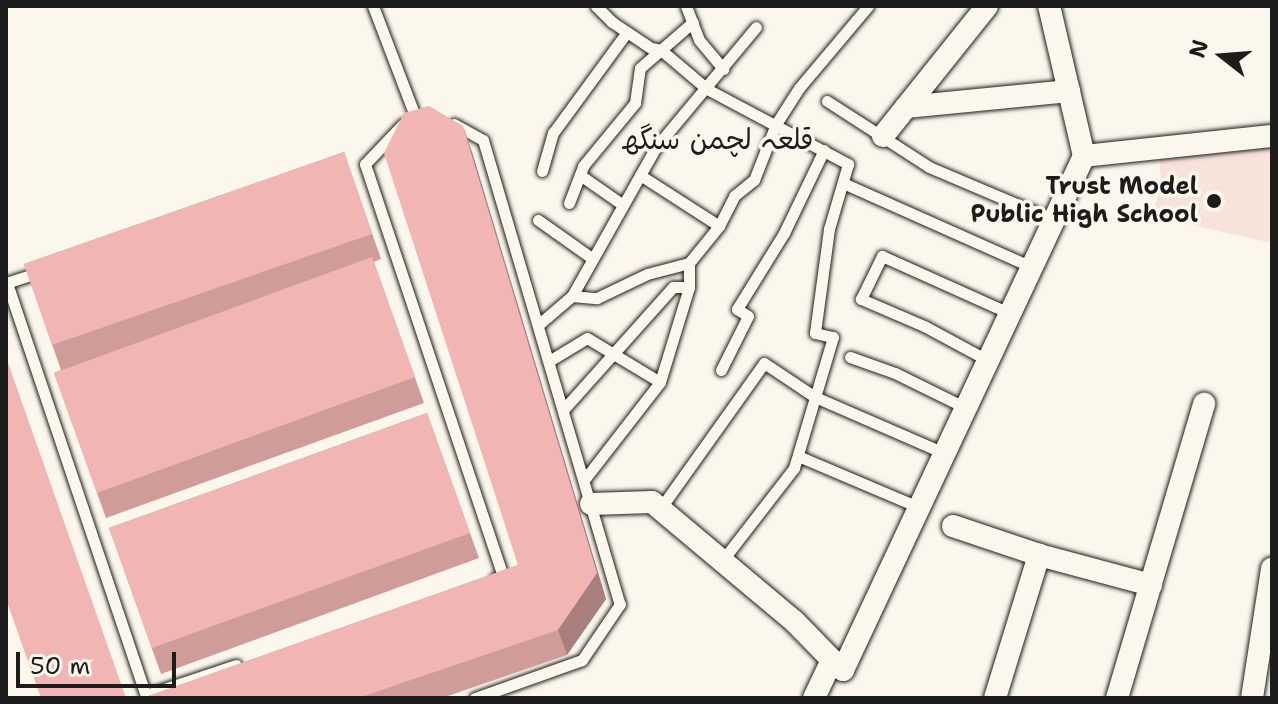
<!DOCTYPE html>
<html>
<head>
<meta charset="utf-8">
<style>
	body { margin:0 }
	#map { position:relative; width:1278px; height:704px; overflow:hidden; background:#fbf7ec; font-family:"Shantell Sans","Playpen Sans Arabic",sans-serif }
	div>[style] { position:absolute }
	.built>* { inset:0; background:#f8e3db }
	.roads { filter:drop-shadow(0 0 2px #1c1c1c) drop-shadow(0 0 2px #1c1c1c) }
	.lane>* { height:11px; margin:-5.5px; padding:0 5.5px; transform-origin:5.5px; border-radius:5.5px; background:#fbf7ec }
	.street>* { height:22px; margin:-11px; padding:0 11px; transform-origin:11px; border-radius:11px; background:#fbf7ec }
	.wall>* { inset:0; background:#cf9c9a }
	.shaded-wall>* { inset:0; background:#a97f7d }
	.building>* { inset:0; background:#f1b5b3 }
	.dots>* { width:22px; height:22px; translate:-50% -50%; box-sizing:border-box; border:4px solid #fbf7ec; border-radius:50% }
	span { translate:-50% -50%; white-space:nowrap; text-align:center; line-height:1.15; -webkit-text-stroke:7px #fbf7ec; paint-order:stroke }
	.poi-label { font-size:24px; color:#1c1c1c; font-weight:700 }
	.right { translate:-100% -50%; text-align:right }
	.quarter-label { font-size:28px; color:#1c1c1c }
	.frame { position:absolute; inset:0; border:8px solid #1c1c1c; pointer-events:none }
	.north { position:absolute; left:1182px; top:16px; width:80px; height:80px; -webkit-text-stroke:6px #fbf7ec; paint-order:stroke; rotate:287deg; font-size:22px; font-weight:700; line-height:32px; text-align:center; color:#1c1c1c }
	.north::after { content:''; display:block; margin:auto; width:28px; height:36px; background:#1c1c1c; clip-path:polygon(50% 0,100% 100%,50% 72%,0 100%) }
	.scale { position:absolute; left:16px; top:652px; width:160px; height:36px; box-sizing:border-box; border:4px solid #1c1c1c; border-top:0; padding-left:10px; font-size:24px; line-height:28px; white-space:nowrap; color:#1c1c1c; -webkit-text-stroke:6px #fbf7ec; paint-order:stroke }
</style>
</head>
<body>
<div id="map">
	<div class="built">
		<div style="clip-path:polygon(1272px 139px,1272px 243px,1152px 216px,1161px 185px,1159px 148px)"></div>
	</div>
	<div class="roads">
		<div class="lane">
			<div style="left:373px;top:6px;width:123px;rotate:69.1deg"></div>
			<div style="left:596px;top:6px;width:23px;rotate:45deg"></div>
			<div style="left:612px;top:22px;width:47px;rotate:33.7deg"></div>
			<div style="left:651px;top:48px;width:10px;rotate:11deg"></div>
			<div style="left:661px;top:50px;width:60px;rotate:40.3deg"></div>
			<div style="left:707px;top:89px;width:160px;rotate:28deg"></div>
			<div style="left:848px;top:164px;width:68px;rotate:106.3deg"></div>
			<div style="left:829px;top:229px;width:105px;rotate:97.7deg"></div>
			<div style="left:815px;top:333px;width:18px;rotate:13deg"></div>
			<div style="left:833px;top:337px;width:137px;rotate:106.6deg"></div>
			<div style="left:794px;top:468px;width:119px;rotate:127.8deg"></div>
			<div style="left:686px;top:6px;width:36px;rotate:69deg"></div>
			<div style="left:699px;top:40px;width:38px;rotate:50deg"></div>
			<div style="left:827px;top:101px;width:121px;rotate:32.9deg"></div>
			<div style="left:929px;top:167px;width:138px;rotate:23deg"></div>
			<div style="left:403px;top:124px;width:55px;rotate:133.5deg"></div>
			<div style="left:365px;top:164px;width:434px;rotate:71.5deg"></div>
			<div style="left:503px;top:576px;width:9px;rotate:159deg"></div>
			<div style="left:454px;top:124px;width:33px;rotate:29deg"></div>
			<div style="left:483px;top:140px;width:484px;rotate:73.6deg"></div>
			<div style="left:620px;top:604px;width:68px;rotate:124.2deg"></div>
			<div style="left:582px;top:660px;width:114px;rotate:160.4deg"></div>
			<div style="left:542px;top:171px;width:40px;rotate:-74deg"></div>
			<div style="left:553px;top:133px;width:125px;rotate:-53.8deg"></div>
			<div style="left:580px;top:175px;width:52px;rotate:34.9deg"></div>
			<div style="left:640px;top:175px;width:94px;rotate:32.8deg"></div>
			<div style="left:719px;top:226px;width:34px;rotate:-63deg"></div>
			<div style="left:734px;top:196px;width:26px;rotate:-39deg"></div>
			<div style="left:754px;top:180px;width:60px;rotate:-68.6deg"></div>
			<div style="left:776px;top:124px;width:43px;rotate:-57.4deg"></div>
			<div style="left:799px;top:88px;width:107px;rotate:-49.9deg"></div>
			<div style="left:843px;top:183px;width:209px;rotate:24deg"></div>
			<div style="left:569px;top:203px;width:40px;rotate:-69deg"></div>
			<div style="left:583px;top:166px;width:82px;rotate:-50.5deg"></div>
			<div style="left:635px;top:103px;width:35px;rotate:-82deg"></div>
			<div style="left:640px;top:68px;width:70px;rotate:-41deg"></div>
			<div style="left:538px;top:220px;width:67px;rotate:35.3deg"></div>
			<div style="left:6px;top:283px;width:36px;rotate:-18deg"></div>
			<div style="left:7px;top:283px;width:435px;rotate:71.4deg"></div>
			<div style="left:146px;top:695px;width:95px;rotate:-18.4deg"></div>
			<div style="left:572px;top:296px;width:25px;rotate:5deg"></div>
			<div style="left:597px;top:298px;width:55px;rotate:-25.6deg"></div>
			<div style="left:647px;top:274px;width:43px;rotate:-14.7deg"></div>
			<div style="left:689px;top:263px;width:48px;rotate:-51deg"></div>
			<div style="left:538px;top:325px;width:45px;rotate:-40.5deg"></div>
			<div style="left:572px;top:296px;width:171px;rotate:-60.6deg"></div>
			<div style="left:656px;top:147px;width:156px;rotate:-50.2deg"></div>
			<div style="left:850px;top:357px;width:48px;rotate:19.6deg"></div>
			<div style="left:895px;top:373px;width:79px;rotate:26.2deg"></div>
			<div style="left:549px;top:361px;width:44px;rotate:-31.2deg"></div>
			<div style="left:587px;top:338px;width:85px;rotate:31.1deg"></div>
			<div style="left:989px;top:361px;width:74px;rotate:-151.7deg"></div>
			<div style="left:924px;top:326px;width:69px;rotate:-156.8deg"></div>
			<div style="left:861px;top:299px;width:48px;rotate:-64deg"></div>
			<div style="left:882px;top:256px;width:141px;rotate:24.2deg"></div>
			<div style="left:721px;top:370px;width:60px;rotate:-63.4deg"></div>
			<div style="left:748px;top:316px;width:13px;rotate:-148deg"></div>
			<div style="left:737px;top:309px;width:89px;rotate:-58.3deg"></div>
			<div style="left:784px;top:233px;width:92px;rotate:-64.3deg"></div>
			<div style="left:563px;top:410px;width:165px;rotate:-48.2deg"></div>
			<div style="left:673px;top:287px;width:16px"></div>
			<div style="left:689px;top:287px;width:24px;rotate:-90deg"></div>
			<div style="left:798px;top:456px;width:130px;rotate:23deg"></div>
			<div style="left:584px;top:480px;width:124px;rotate:-52.2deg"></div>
			<div style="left:660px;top:382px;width:99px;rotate:-73deg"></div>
			<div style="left:660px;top:509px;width:179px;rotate:-54.5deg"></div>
			<div style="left:764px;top:363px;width:61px;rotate:33.7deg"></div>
			<div style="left:815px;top:397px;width:141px;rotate:23.5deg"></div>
		</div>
		<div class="street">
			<div style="left:906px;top:107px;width:164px;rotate:-5.6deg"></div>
			<div style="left:883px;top:136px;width:166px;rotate:-51.3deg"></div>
			<div style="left:1084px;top:156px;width:189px;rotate:-6.1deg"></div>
			<div style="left:591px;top:504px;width:61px;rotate:-1.9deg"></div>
			<div style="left:652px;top:502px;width:185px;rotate:40deg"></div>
			<div style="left:794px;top:621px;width:54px;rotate:45.7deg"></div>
			<div style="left:953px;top:526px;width:91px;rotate:18.6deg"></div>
			<div style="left:1039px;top:555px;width:116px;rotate:15deg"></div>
			<div style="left:814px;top:698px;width:42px;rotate:-64.7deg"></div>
			<div style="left:832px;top:660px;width:15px;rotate:42deg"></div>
			<div style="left:843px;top:670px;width:568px;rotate:-64.88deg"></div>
			<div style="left:1084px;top:156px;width:154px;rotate:-103.1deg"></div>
			<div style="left:995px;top:698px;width:150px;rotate:-72.9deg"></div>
			<div style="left:1117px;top:698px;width:307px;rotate:-73.5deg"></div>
			<div style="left:1252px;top:698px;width:131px;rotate:-81.2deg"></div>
		</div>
	</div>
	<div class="wall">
		<div style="clip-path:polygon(344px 152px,381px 259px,374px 262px,424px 403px,106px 518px,54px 373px,61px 370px,24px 264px)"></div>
		<div style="clip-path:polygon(472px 152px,606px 599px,567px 655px,442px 698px,143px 698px,518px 565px)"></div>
		<div style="clip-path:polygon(427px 413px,479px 558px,161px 674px,109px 528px)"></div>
	</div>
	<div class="shaded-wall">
		<div style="clip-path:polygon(463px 126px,472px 152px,606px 599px,567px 655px,558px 630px)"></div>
	</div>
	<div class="building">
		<div style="clip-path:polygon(429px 106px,463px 126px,597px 573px,558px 630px,358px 698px,143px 698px,518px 565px,384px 153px,404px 113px)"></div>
		<div style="clip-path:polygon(344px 152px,372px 234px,52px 345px,24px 264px)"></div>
		<div style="clip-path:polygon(372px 257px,415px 377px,97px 493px,54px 373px)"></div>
		<div style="clip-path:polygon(6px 357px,126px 698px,41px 698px,6px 599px)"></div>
		<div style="clip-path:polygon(427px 413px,470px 533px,152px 648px,109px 528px)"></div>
	</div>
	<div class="dots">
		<div style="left:1214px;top:201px;background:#1c1c1c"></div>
	</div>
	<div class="poi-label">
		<span class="right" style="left:1198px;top:201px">Trust Model<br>Public High School</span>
	</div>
	<div class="quarter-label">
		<span style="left:717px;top:139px">قلعہ لچمن سنگھ</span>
	</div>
	<div class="frame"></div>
	<div class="north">N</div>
	<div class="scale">50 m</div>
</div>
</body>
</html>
